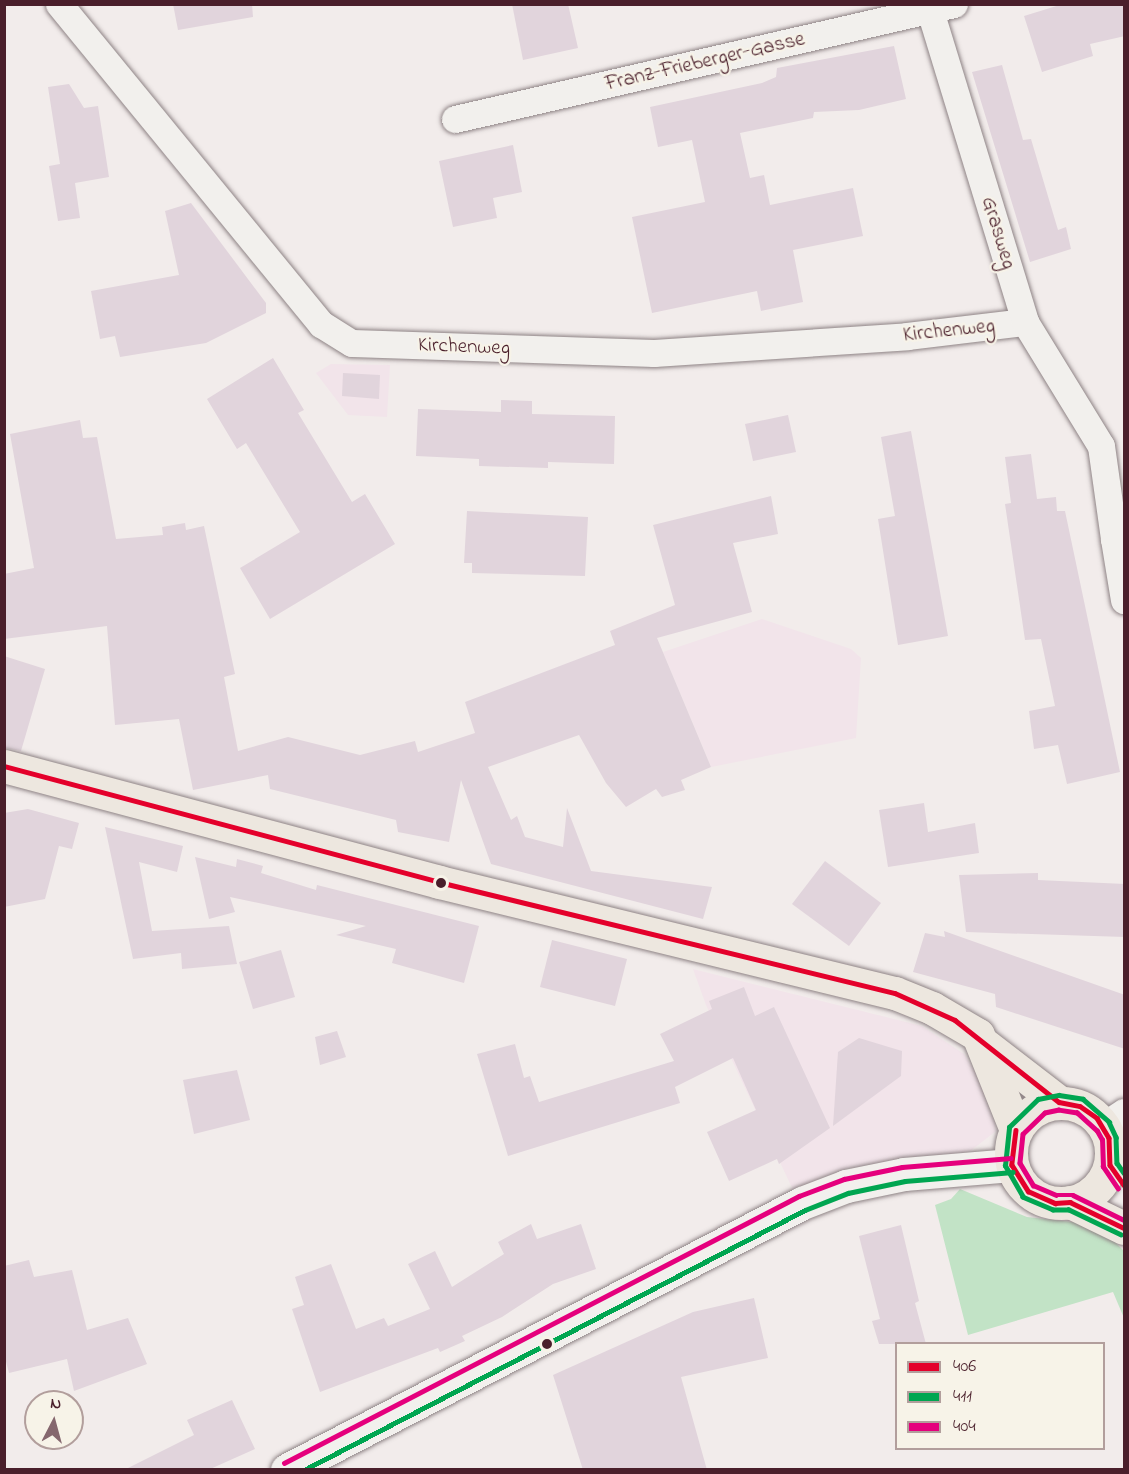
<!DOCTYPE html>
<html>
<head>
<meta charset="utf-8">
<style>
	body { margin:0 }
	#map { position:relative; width:1129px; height:1474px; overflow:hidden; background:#f2eceb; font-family:"Indie Flower",sans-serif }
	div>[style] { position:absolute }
	.built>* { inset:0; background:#f2e4ea }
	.green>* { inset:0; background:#c2e3c6 }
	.building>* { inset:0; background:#e1d4dc }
	.roads { filter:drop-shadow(0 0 2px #8e8385) drop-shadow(0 0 2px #8e8385) }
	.minor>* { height:27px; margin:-13.5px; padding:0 13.5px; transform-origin:13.5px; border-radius:13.5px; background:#f2f0ed }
	.secondary>* { height:33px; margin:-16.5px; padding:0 16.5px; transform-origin:16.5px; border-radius:16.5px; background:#f2f0ed }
	.primary>* { height:33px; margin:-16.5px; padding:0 16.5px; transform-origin:16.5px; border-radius:16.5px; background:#ede7df }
	.primary>.ring { margin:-16.5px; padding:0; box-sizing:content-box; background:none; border:33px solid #ede7df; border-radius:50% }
	.bus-1>* { height:4.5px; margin:-2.25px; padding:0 2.25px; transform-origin:2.25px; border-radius:2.25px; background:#e4002b }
	.bus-2>* { height:4.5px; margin:-2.25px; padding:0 2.25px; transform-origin:2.25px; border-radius:2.25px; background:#00a651 }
	.bus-3>* { height:4.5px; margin:-2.25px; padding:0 2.25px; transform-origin:2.25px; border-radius:2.25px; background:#e5007d }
	.dots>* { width:16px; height:16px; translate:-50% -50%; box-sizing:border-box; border:3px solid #f7f3e8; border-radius:50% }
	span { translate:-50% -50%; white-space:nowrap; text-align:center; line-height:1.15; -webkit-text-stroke:4.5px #f7f3e8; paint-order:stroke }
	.street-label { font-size:21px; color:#4a1f2b }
	.frame { position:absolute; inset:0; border:6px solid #4a1f2b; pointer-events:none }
	.legend { position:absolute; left:895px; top:1342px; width:210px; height:108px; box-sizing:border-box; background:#f7f3e8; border:2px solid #b29e9c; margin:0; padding:8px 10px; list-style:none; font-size:18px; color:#4a1f2b }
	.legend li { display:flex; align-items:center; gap:12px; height:30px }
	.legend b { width:30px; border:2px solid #b29e9c }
	.north { position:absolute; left:24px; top:1390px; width:60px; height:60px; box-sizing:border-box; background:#f7f3e8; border:2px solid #b29e9c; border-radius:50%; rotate:6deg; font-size:16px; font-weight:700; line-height:24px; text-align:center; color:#4a1f2b }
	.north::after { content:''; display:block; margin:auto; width:21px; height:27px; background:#85676e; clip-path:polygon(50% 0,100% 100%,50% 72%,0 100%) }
</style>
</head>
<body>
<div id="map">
	<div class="built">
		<div style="clip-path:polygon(331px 364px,390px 365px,387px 417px,348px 415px,316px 373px)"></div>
		<div style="clip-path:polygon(762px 619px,851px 649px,861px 658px,856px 738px,711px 767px,663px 652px)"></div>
		<div style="clip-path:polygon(693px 969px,922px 1026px,964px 1054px,991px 1097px,996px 1131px,969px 1152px,844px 1169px,794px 1192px,706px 1005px)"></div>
	</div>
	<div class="green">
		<div style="clip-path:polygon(960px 1189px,1027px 1217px,1090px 1224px,1109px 1236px,1124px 1251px,1124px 1318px,1113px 1292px,968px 1335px,935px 1205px,951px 1199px)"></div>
	</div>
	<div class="building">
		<div style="clip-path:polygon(173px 4px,252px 4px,253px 17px,178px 30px)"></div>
		<div style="clip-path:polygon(512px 4px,568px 4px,578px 48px,523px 60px)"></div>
		<div style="clip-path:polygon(1063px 4px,1125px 4px,1125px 36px,1090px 44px,1093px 56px,1042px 72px,1024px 16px)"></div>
		<div style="clip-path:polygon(894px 46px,906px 99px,859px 110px,814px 112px,813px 118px,740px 133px,750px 178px,764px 175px,770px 205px,853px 188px,863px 236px,793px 250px,803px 302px,761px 311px,757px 291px,652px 313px,632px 217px,705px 202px,692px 140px,658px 147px,650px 107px,762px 83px,776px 77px,777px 68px)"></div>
		<div style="clip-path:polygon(1002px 65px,1023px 140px,1031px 139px,1058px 230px,1066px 227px,1071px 249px,1030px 262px,972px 72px)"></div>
		<div style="clip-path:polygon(69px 84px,84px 108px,98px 106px,109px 177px,75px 183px,80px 218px,58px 221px,49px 166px,60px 164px,48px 87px)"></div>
		<div style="clip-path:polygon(513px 145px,522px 192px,493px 198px,497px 218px,453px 227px,439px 161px)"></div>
		<div style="clip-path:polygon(191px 203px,266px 303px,266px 313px,206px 343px,120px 357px,115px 336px,100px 339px,91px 291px,179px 275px,165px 211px)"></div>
		<div style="clip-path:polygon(273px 358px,304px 410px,298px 413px,352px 502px,365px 494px,395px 544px,270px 619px,240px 568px,300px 532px,246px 443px,237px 449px,207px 399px)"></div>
		<div style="clip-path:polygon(343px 373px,380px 375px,379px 399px,342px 396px)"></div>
		<div style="clip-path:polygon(501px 400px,532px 401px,532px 414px,615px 416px,614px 464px,548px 462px,548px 468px,479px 466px,479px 459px,416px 456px,418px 409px,501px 412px)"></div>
		<div style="clip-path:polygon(788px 415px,796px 452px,753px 461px,745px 424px)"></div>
		<div style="clip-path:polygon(80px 420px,83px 438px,97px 437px,116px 539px,163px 535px,162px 527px,185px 523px,186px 530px,204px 526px,235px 674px,224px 677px,238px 751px,288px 737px,360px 755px,415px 741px,418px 752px,475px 733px,465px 702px,615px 645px,610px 631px,675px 605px,653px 525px,771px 496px,778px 534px,733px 543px,752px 612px,657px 638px,711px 767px,681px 780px,685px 790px,662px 797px,656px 789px,626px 807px,606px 783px,579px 735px,488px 767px,511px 820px,517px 816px,525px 837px,563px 847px,567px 808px,591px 871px,712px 887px,703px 919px,491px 864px,461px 780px,449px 842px,398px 832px,396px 820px,270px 789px,268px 775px,193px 790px,179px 719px,115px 725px,107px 626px,4px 639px,4px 574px,34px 568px,10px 434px)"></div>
		<div style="clip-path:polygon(911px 431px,948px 636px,898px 645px,878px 519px,895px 516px,881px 437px)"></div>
		<div style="clip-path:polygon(1031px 454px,1037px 499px,1056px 497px,1057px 511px,1065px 511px,1120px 772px,1067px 784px,1058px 745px,1034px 749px,1029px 711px,1055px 706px,1041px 639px,1025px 640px,1005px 504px,1011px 503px,1005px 457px)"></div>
		<div style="clip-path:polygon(467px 511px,588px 517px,585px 576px,472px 573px,472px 563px,464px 563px)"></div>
		<div style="clip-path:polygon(4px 656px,45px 669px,21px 751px,4px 748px)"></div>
		<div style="clip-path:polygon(924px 803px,928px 832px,975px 823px,979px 853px,888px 867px,879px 810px)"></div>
		<div style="clip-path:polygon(28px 809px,79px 823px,72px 849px,59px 846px,45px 899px,4px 907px,4px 813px)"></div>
		<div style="clip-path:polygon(105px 827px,183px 846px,177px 872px,139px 862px,152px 931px,229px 926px,237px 964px,182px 969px,181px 953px,133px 959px)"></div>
		<div style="clip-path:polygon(195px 857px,236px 867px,237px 859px,263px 866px,261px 873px,316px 890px,317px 885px,479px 926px,464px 983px,392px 963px,396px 949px,336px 935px,366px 926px,230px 897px,235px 912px,209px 919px)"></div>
		<div style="clip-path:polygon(825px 861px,881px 903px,849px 946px,792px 904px)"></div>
		<div style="clip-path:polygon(1038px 873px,1038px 880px,1125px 884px,1125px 937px,966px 932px,959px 875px)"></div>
		<div style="clip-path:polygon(944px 931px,1125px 995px,1125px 1049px,996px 1007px,995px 994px,913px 972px,925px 933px,945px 937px)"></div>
		<div style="clip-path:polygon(552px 940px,627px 959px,615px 1006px,540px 987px)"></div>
		<div style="clip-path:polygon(281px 950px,295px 997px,253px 1009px,239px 962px)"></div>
		<div style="clip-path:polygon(744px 987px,755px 1016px,774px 1007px,830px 1128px,779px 1164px,777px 1159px,729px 1181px,707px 1132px,756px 1110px,733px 1058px,675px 1087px,680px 1103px,508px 1156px,477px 1054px,515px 1044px,524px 1078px,530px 1076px,539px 1102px,674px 1061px,660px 1034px,712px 1009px,709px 1001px)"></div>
		<div style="clip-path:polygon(337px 1031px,346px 1057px,320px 1065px,315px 1037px)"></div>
		<div style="clip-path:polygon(859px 1038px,902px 1051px,901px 1076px,833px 1126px,838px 1052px)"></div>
		<div style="clip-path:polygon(237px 1070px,250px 1120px,194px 1134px,183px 1080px)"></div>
		<div style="clip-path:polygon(531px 1224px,537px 1239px,581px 1224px,596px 1269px,553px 1284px,502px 1317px,462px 1336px,465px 1341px,440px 1352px,438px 1348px,320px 1392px,292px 1309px,304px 1305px,295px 1277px,331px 1264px,356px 1329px,384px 1318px,388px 1326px,430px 1309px,408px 1264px,435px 1251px,452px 1287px,504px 1254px,498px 1242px)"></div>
		<div style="clip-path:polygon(901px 1225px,919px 1301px,915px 1303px,926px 1344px,879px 1344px,872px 1321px,880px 1319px,859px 1236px)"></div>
		<div style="clip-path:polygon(29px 1260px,34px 1277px,72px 1270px,87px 1330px,128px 1318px,147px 1364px,74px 1391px,67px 1359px,9px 1373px,4px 1354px,4px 1266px)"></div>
		<div style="clip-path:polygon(754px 1298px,768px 1358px,681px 1377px,707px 1470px,583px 1470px,553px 1375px,693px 1312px)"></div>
		<div style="clip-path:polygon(232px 1400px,255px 1449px,208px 1470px,124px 1470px,194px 1435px,187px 1420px)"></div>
	</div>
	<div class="roads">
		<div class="minor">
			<div style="left:59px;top:4px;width:414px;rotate:50.7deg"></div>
			<div style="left:321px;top:324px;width:36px;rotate:32deg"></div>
			<div style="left:352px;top:343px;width:302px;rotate:1.9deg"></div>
			<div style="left:654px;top:353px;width:254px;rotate:-3.8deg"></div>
			<div style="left:907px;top:336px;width:119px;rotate:-6.8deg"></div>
			<div style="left:928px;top:4px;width:332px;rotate:73deg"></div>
			<div style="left:1025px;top:322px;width:145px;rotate:58.5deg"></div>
			<div style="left:1101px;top:446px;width:94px;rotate:82deg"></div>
			<div style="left:455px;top:119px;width:512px;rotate:-12.98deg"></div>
			<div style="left:1120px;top:523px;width:17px;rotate:111deg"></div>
			<div style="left:1114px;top:539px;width:62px;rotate:80.7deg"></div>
			<div style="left:1103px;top:1126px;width:25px;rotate:-34deg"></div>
		</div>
		<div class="secondary">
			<div style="left:287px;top:1470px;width:580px;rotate:-27.4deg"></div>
			<div style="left:802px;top:1203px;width:47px;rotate:-21.1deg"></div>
			<div style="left:846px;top:1186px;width:59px;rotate:-11.7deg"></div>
			<div style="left:904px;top:1174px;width:108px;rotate:-4.8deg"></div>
		</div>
		<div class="primary">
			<div style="left:4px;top:766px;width:450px;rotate:14.9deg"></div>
			<div style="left:439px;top:882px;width:469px;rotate:13.7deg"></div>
			<div style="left:895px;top:993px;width:40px;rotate:22deg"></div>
			<div style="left:932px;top:1008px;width:53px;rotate:30.4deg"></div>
			<div style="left:978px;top:1035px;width:102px;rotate:68.2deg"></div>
			<div style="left:985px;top:1045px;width:93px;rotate:37.6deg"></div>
			<div class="ring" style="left:1011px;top:1103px;width:67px;height:67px"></div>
			<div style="left:1070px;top:1202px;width:60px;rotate:25.7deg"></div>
		</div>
	</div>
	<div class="bus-1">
		<div style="left:4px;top:766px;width:450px;rotate:14.9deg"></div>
		<div style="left:439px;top:882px;width:469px;rotate:13.7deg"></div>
		<div style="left:895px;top:993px;width:66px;rotate:24.2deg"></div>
		<div style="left:955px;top:1020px;width:132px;rotate:38.3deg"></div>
		<div style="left:1059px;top:1102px;width:21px;rotate:11deg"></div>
		<div style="left:1080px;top:1106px;width:21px;rotate:35deg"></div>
		<div style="left:1097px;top:1118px;width:23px;rotate:59deg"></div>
		<div style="left:1109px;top:1138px;width:27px;rotate:88deg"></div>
		<div style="left:1110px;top:1165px;width:24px;rotate:55deg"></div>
		<div style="left:1016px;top:1130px;width:35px;rotate:97deg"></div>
		<div style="left:1012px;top:1165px;width:31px;rotate:58deg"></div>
		<div style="left:1028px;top:1191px;width:30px;rotate:24deg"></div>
		<div style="left:1055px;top:1203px;width:15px;rotate:-4deg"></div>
		<div style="left:1070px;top:1202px;width:60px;rotate:25.7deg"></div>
	</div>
	<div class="bus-2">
		<div style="left:1121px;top:1235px;width:58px;rotate:-154.3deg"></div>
		<div style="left:1069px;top:1210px;width:16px;rotate:180deg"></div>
		<div style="left:1053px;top:1210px;width:33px;rotate:-157deg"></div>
		<div style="left:1023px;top:1197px;width:36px;rotate:-120deg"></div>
		<div style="left:1005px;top:1166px;width:39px;rotate:-84deg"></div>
		<div style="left:1009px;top:1127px;width:40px;rotate:-44deg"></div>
		<div style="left:1038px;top:1099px;width:21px;rotate:-11deg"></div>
		<div style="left:1059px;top:1095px;width:24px;rotate:9deg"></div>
		<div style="left:1083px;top:1099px;width:35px;rotate:41deg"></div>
		<div style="left:1109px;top:1122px;width:17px;rotate:65deg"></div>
		<div style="left:1116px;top:1137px;width:26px;rotate:88deg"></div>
		<div style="left:1117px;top:1163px;width:12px;rotate:55deg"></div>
		<div style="left:304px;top:1470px;width:564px;rotate:-27.43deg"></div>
		<div style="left:805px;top:1210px;width:46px;rotate:-21.6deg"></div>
		<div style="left:848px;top:1193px;width:58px;rotate:-11.9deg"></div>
		<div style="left:905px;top:1181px;width:108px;rotate:-4.8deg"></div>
	</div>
	<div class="bus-3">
		<div style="left:1118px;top:1189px;width:27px;rotate:-124deg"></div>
		<div style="left:1103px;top:1167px;width:27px;rotate:-92deg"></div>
		<div style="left:1102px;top:1140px;width:10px;rotate:-119deg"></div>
		<div style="left:1097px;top:1131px;width:27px;rotate:-138deg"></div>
		<div style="left:1077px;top:1113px;width:18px;rotate:-171deg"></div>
		<div style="left:1059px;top:1110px;width:14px;rotate:168deg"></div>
		<div style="left:1045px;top:1113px;width:30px;rotate:136deg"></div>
		<div style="left:1023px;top:1134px;width:29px;rotate:96deg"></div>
		<div style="left:1020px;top:1163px;width:26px;rotate:59deg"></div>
		<div style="left:1033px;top:1185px;width:25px;rotate:23deg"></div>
		<div style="left:1056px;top:1195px;width:17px"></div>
		<div style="left:1073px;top:1195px;width:57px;rotate:26.1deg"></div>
		<div style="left:284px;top:1463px;width:580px;rotate:-27.4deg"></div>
		<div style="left:799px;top:1196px;width:48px;rotate:-20.7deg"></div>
		<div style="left:844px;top:1179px;width:59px;rotate:-11.7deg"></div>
		<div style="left:902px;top:1167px;width:109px;rotate:-4.7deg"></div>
	</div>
	<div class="dots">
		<div style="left:441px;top:883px;background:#4a1f2b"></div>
		<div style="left:547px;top:1344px;background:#4a1f2b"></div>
	</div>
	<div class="street-label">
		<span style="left:705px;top:62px;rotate:-13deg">Franz-Frieberger-Gasse</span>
		<span style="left:998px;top:233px;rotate:73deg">Grasweg</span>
		<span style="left:949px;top:331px;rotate:-6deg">Kirchenweg</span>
		<span style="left:464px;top:347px;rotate:2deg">Kirchenweg</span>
	</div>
	<div class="frame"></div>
	<ul class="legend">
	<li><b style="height:8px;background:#e4002b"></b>406</li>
	<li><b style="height:8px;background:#00a651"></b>411</li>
	<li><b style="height:8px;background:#e5007d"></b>404</li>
	</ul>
	<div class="north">N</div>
</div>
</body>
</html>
